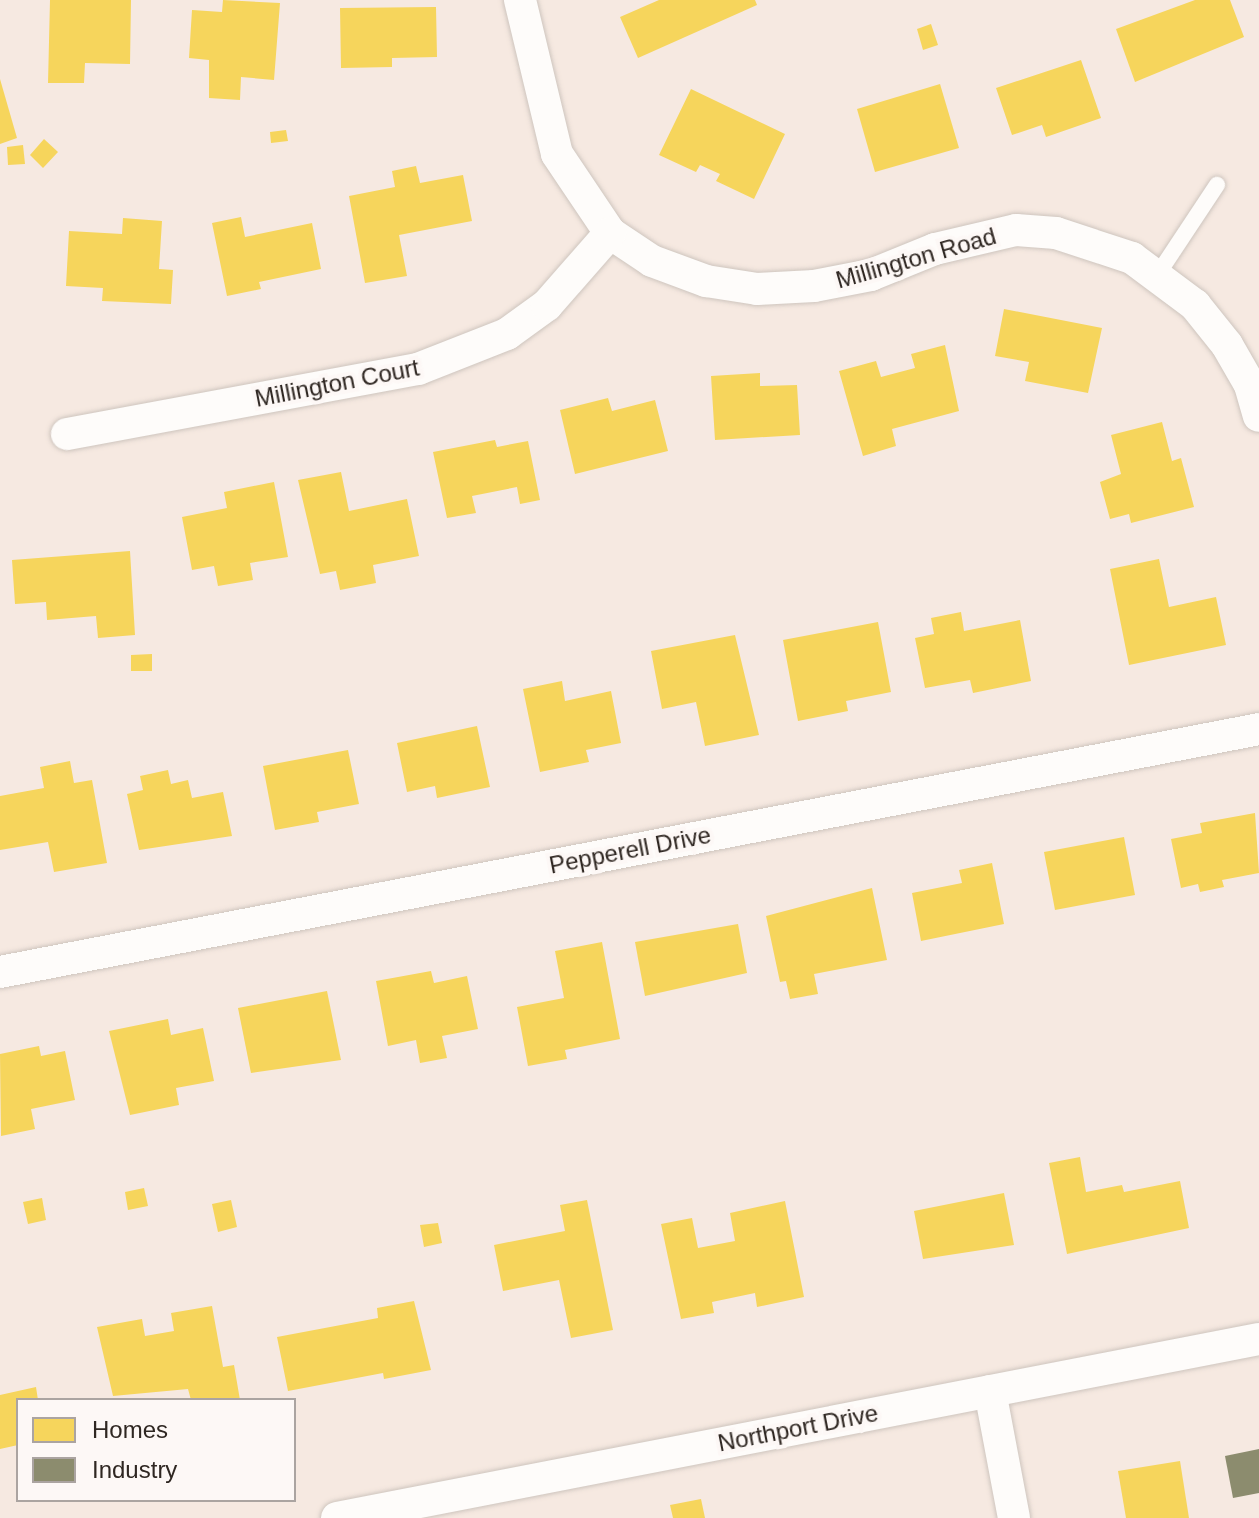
<!DOCTYPE html>
<html>
<head>
<meta charset="utf-8">
<style>
	body { margin:0 }
	#map { position:relative; width:1259px; height:1518px; overflow:hidden; background:#f6e9e1; font-family:Arial,sans-serif }
	div>[style] { position:absolute }
	.homes>* { inset:0; background:#f6d55c }
	.industry>* { inset:0; background:#8c8c6e }
	.roads { filter:drop-shadow(0 0 2px #cec5be) drop-shadow(0 0 2px #cec5be) }
	.lane>* { height:16px; margin:-8px; padding:0 8px; transform-origin:8px; border-radius:8px; background:#fefcfa }
	.street>* { height:32px; margin:-16px; padding:0 16px; transform-origin:16px; border-radius:16px; background:#fefcfa }
	span { translate:-50% -50%; white-space:nowrap; text-align:center; line-height:1.15; -webkit-text-stroke:8px #fdf8f6; paint-order:stroke }
	.street-label { font-size:24px; color:#2f2722 }
	.legend { position:absolute; left:16px; top:1398px; width:280px; height:104px; box-sizing:border-box; background:#fdf8f6; border:2px solid #aba4a1; margin:0; padding:10px 14px; list-style:none; font-size:24px; color:#2f2722 }
	.legend li { display:flex; align-items:center; gap:16px; height:40px }
	.legend b { width:40px; border:2px solid #aba4a1 }
</style>
</head>
<body>
<div id="map">
	<div class="homes">
		<div style="clip-path:polygon(50px 0,131px 0,130px 64px,85px 63px,84px 83px,48px 83px)"></div>
		<div style="clip-path:polygon(223px 0,280px 3px,274px 80px,241px 77px,240px 100px,209px 98px,209px 60px,189px 58px,192px 10px,222px 12px)"></div>
		<div style="clip-path:polygon(659px 0,755px 0,757px 5px,638px 58px,620px 17px)"></div>
		<div style="clip-path:polygon(1195px 0,1230px 0,1244px 37px,1135px 82px,1116px 29px)"></div>
		<div style="clip-path:polygon(436px 7px,437px 57px,392px 58px,392px 67px,341px 68px,340px 8px)"></div>
		<div style="clip-path:polygon(931px 24px,938px 45px,923px 50px,917px 29px)"></div>
		<div style="clip-path:polygon(1081px 60px,1101px 118px,1046px 137px,1042px 125px,1012px 135px,996px 88px)"></div>
		<div style="clip-path:polygon(0 79px,17px 138px,0 144px)"></div>
		<div style="clip-path:polygon(940px 84px,959px 148px,875px 172px,857px 109px)"></div>
		<div style="clip-path:polygon(691px 89px,785px 134px,754px 199px,716px 181px,720px 174px,700px 165px,696px 172px,659px 155px)"></div>
		<div style="clip-path:polygon(286px 130px,288px 141px,271px 143px,270px 132px)"></div>
		<div style="clip-path:polygon(44px 139px,58px 152px,43px 168px,30px 155px)"></div>
		<div style="clip-path:polygon(23px 145px,25px 164px,8px 165px,7px 147px)"></div>
		<div style="clip-path:polygon(416px 166px,420px 183px,463px 175px,472px 221px,399px 235px,407px 276px,365px 283px,349px 196px,395px 187px,392px 171px)"></div>
		<div style="clip-path:polygon(241px 217px,245px 237px,312px 223px,321px 269px,259px 282px,261px 289px,227px 296px,212px 223px)"></div>
		<div style="clip-path:polygon(123px 218px,162px 221px,159px 269px,173px 270px,171px 304px,102px 301px,103px 288px,66px 286px,69px 231px,122px 234px)"></div>
		<div style="clip-path:polygon(1004px 309px,1102px 328px,1088px 393px,1025px 381px,1029px 362px,995px 356px)"></div>
		<div style="clip-path:polygon(945px 345px,959px 411px,892px 429px,896px 446px,863px 456px,839px 371px,876px 361px,881px 377px,915px 368px,911px 354px)"></div>
		<div style="clip-path:polygon(760px 373px,760px 386px,797px 385px,800px 435px,715px 440px,711px 376px)"></div>
		<div style="clip-path:polygon(608px 398px,612px 411px,655px 400px,668px 451px,575px 474px,560px 410px)"></div>
		<div style="clip-path:polygon(1162px 422px,1172px 461px,1181px 458px,1194px 507px,1131px 523px,1129px 514px,1110px 519px,1100px 482px,1121px 474px,1111px 435px)"></div>
		<div style="clip-path:polygon(495px 440px,497px 447px,528px 441px,540px 500px,520px 504px,517px 487px,472px 496px,476px 513px,447px 518px,433px 452px)"></div>
		<div style="clip-path:polygon(341px 472px,349px 511px,407px 499px,419px 556px,373px 565px,376px 583px,340px 590px,336px 571px,320px 574px,298px 480px)"></div>
		<div style="clip-path:polygon(274px 482px,288px 557px,250px 563px,253px 580px,218px 586px,214px 566px,192px 570px,182px 517px,227px 508px,224px 492px)"></div>
		<div style="clip-path:polygon(130px 551px,135px 635px,98px 638px,96px 616px,47px 620px,46px 602px,15px 604px,12px 560px)"></div>
		<div style="clip-path:polygon(1159px 559px,1169px 607px,1216px 597px,1226px 645px,1129px 665px,1110px 569px)"></div>
		<div style="clip-path:polygon(961px 612px,964px 631px,1020px 620px,1031px 681px,973px 693px,970px 680px,925px 688px,915px 638px,934px 634px,931px 618px)"></div>
		<div style="clip-path:polygon(878px 622px,891px 692px,846px 701px,848px 711px,798px 721px,783px 640px)"></div>
		<div style="clip-path:polygon(735px 635px,759px 735px,705px 746px,696px 702px,662px 709px,651px 651px)"></div>
		<div style="clip-path:polygon(152px 654px,152px 671px,131px 671px,131px 655px)"></div>
		<div style="clip-path:polygon(562px 681px,565px 701px,611px 691px,621px 743px,586px 750px,589px 762px,540px 772px,523px 689px)"></div>
		<div style="clip-path:polygon(477px 726px,490px 787px,437px 798px,435px 786px,407px 792px,397px 743px)"></div>
		<div style="clip-path:polygon(348px 750px,359px 804px,317px 812px,319px 822px,275px 830px,263px 766px)"></div>
		<div style="clip-path:polygon(70px 761px,74px 783px,92px 780px,107px 863px,54px 872px,48px 842px,0 850px,0 796px,44px 788px,40px 767px)"></div>
		<div style="clip-path:polygon(168px 770px,171px 784px,188px 780px,192px 798px,223px 792px,232px 836px,139px 850px,127px 794px,143px 790px,140px 776px)"></div>
		<div style="clip-path:polygon(1255px 813px,1259px 873px,1222px 880px,1224px 887px,1200px 892px,1198px 884px,1181px 888px,1171px 839px,1202px 833px,1200px 823px)"></div>
		<div style="clip-path:polygon(1124px 837px,1135px 895px,1055px 910px,1044px 852px)"></div>
		<div style="clip-path:polygon(992px 863px,1004px 924px,921px 941px,912px 893px,962px 883px,959px 870px)"></div>
		<div style="clip-path:polygon(872px 888px,887px 960px,814px 974px,818px 994px,790px 999px,786px 981px,780px 982px,766px 916px)"></div>
		<div style="clip-path:polygon(738px 924px,747px 973px,645px 996px,635px 942px)"></div>
		<div style="clip-path:polygon(602px 942px,620px 1039px,565px 1050px,567px 1059px,528px 1066px,517px 1007px,564px 998px,555px 951px)"></div>
		<div style="clip-path:polygon(431px 971px,434px 983px,467px 976px,478px 1029px,442px 1036px,447px 1058px,420px 1063px,416px 1040px,388px 1046px,376px 981px)"></div>
		<div style="clip-path:polygon(327px 991px,341px 1060px,251px 1073px,238px 1008px)"></div>
		<div style="clip-path:polygon(168px 1019px,171px 1035px,203px 1028px,214px 1081px,176px 1088px,179px 1105px,130px 1115px,109px 1031px)"></div>
		<div style="clip-path:polygon(39px 1046px,41px 1056px,65px 1051px,75px 1100px,31px 1109px,35px 1129px,1px 1136px,0 1054px)"></div>
		<div style="clip-path:polygon(1080px 1157px,1086px 1192px,1122px 1185px,1124px 1192px,1180px 1181px,1189px 1228px,1067px 1254px,1049px 1163px)"></div>
		<div style="clip-path:polygon(144px 1188px,148px 1206px,128px 1210px,125px 1192px)"></div>
		<div style="clip-path:polygon(1004px 1193px,1014px 1245px,923px 1259px,914px 1211px)"></div>
		<div style="clip-path:polygon(42px 1198px,46px 1220px,28px 1224px,23px 1202px)"></div>
		<div style="clip-path:polygon(231px 1200px,237px 1227px,218px 1232px,212px 1204px)"></div>
		<div style="clip-path:polygon(587px 1200px,613px 1330px,571px 1338px,559px 1280px,503px 1291px,494px 1245px,565px 1231px,560px 1205px)"></div>
		<div style="clip-path:polygon(785px 1201px,804px 1297px,757px 1307px,755px 1293px,712px 1302px,714px 1313px,681px 1319px,661px 1224px,692px 1218px,698px 1248px,735px 1241px,730px 1213px)"></div>
		<div style="clip-path:polygon(438px 1223px,442px 1243px,424px 1247px,420px 1225px)"></div>
		<div style="clip-path:polygon(414px 1301px,431px 1370px,384px 1379px,383px 1373px,288px 1391px,277px 1337px,378px 1318px,377px 1308px)"></div>
		<div style="clip-path:polygon(212px 1306px,223px 1367px,234px 1365px,240px 1400px,191px 1400px,188px 1389px,113px 1396px,97px 1327px,142px 1319px,145px 1336px,174px 1331px,171px 1313px)"></div>
		<div style="clip-path:polygon(36px 1387px,38px 1400px,18px 1400px,18px 1445px,0 1449px,0 1395px)"></div>
		<div style="clip-path:polygon(1180px 1461px,1189px 1518px,1126px 1518px,1118px 1471px)"></div>
		<div style="clip-path:polygon(701px 1499px,705px 1518px,673px 1518px,670px 1505px)"></div>
	</div>
	<div class="industry">
		<div style="clip-path:polygon(1259px 1449px,1259px 1493px,1233px 1498px,1225px 1456px)"></div>
	</div>
	<div class="roads">
		<div class="lane">
			<div style="left:1158px;top:274px;width:107px;rotate:-56.5deg"></div>
		</div>
		<div class="street">
			<div style="left:520px;top:0;width:158px;rotate:76.5deg"></div>
			<div style="left:557px;top:154px;width:95px;rotate:56.1deg"></div>
			<div style="left:610px;top:233px;width:50px;rotate:33.7deg"></div>
			<div style="left:652px;top:261px;width:58px;rotate:20.3deg"></div>
			<div style="left:706px;top:281px;width:52px;rotate:8.9deg"></div>
			<div style="left:757px;top:289px;width:57px;rotate:-3deg"></div>
			<div style="left:814px;top:286px;width:58px;rotate:-10.9deg"></div>
			<div style="left:871px;top:275px;width:69px;rotate:-22.1deg"></div>
			<div style="left:935px;top:249px;width:83px;rotate:-13.2deg"></div>
			<div style="left:1016px;top:230px;width:40px;rotate:4.3deg"></div>
			<div style="left:1056px;top:233px;width:80px;rotate:18.2deg"></div>
			<div style="left:1132px;top:258px;width:79px;rotate:36.7deg"></div>
			<div style="left:1195px;top:305px;width:51px;rotate:51.3deg"></div>
			<div style="left:1227px;top:345px;width:46px;rotate:60.1deg"></div>
			<div style="left:1250px;top:385px;width:32px;rotate:74deg"></div>
			<div style="left:67px;top:434px;width:357px;rotate:-10.5deg"></div>
			<div style="left:418px;top:369px;width:96px;rotate:-21.5deg"></div>
			<div style="left:507px;top:334px;width:49px;rotate:-35.9deg"></div>
			<div style="left:547px;top:305px;width:96px;rotate:-48.8deg"></div>
			<div style="left:0;top:972px;width:1282px;rotate:-10.92deg"></div>
			<div style="left:990px;top:1391px;width:129px;rotate:79.3deg"></div>
			<div style="left:337px;top:1518px;width:939px;rotate:-10.99deg"></div>
		</div>
	</div>
	<div class="street-label">
		<span style="left:916px;top:258px;rotate:-16deg">Millington Road</span>
		<span style="left:337px;top:383px;rotate:-11deg">Millington Court</span>
		<span style="left:630px;top:850px;rotate:-11deg">Pepperell Drive</span>
		<span style="left:798px;top:1428px;rotate:-11deg">Northport Drive</span>
	</div>
	<ul class="legend">
	<li><b style="height:22px;background:#f6d55c"></b>Homes</li>
	<li><b style="height:22px;background:#8c8c6e"></b>Industry</li>
	</ul>
</div>
</body>
</html>
